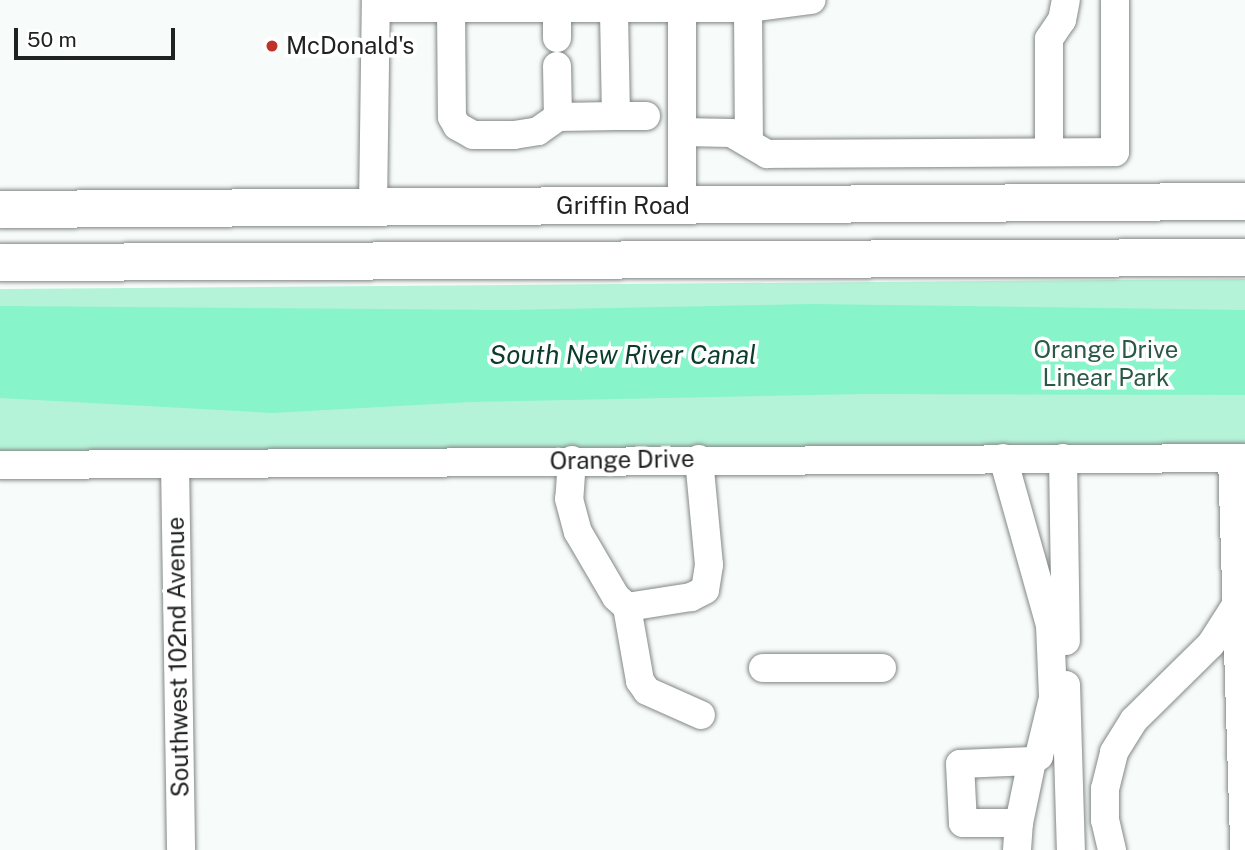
<!DOCTYPE html>
<html>
<head>
<meta charset="utf-8">
<style>
	body { margin:0 }
	#map { position:relative; width:1245px; height:850px; overflow:hidden; background:#f7fcfa; font-family:"Public Sans",sans-serif }
	div>[style] { position:absolute }
	.green>* { inset:0; background:#b5f3d9 }
	.water>* { inset:0; background:#87f4ca }
	.roads { filter:drop-shadow(0 0 2px #838885) drop-shadow(0 0 2px #838885) }
	.minor>* { height:28px; margin:-14px; padding:0 14px; transform-origin:14px; border-radius:14px; background:#fff }
	.major>* { height:37px; margin:-18.5px; padding:0 18.5px; transform-origin:18.5px; border-radius:18.5px; background:#fff }
	.dots>* { width:19px; height:19px; translate:-50% -50%; box-sizing:border-box; border:4px solid #fff; border-radius:50% }
	span { translate:-50% -50%; white-space:nowrap; text-align:center; line-height:1.15; -webkit-text-stroke:7px #fff; paint-order:stroke }
	.poi-label { font-size:24px; color:#202221 }
	.left { translate:0 -50%; text-align:left }
	.street-label { font-size:24px; color:#202221 }
	.park-label { font-size:24px; color:#2b5947 }
	.water-label { font-size:26px; color:#0b3c2c; font-style:italic }
	.scale { position:absolute; left:14px; top:28px; width:161px; height:32px; box-sizing:border-box; border:4px solid #202221; border-top:0; padding-left:9px; font-size:21px; line-height:24px; white-space:nowrap; color:#202221; -webkit-text-stroke:5px #fff; paint-order:stroke }
</style>
</head>
<body>
<div id="map">
	<div class="green">
		<div style="clip-path:polygon(1245px 279px,1245px 448px,0 454px,0 289px)"></div>
	</div>
	<div class="water">
		<div style="clip-path:polygon(812px 304px,1245px 310px,1245px 395px,865px 394px,471px 402px,272px 413px,0 398px,0 306px,502px 310px)"></div>
	</div>
	<div class="roads">
		<div class="minor">
			<div style="left:376px;top:8px;width:372px"></div>
			<div style="left:748px;top:8px;width:64px;rotate:-7.2deg"></div>
			<div style="left:451px;top:8px;width:109px;rotate:89.5deg"></div>
			<div style="left:452px;top:117px;width:10px;rotate:61deg"></div>
			<div style="left:457px;top:126px;width:18px;rotate:29deg"></div>
			<div style="left:473px;top:135px;width:41px"></div>
			<div style="left:514px;top:135px;width:24px;rotate:-9deg"></div>
			<div style="left:538px;top:131px;width:24px;rotate:-35deg"></div>
			<div style="left:558px;top:117px;width:58px;rotate:-1deg"></div>
			<div style="left:616px;top:116px;width:108px;rotate:-91.1deg"></div>
			<div style="left:557px;top:8px;width:30px;rotate:90deg"></div>
			<div style="left:748px;top:8px;width:134px;rotate:89.6deg"></div>
			<div style="left:557px;top:66px;width:51px;rotate:88.9deg"></div>
			<div style="left:616px;top:116px;width:30px"></div>
			<div style="left:682px;top:132px;width:49px;rotate:1.2deg"></div>
			<div style="left:731px;top:133px;width:42px;rotate:30.3deg"></div>
			<div style="left:767px;top:154px;width:348px;rotate:-0.3deg"></div>
			<div style="left:1115px;top:152px;width:152px;rotate:-90deg"></div>
			<div style="left:1049px;top:151px;width:112px;rotate:-90deg"></div>
			<div style="left:1049px;top:39px;width:23px;rotate:-56deg"></div>
			<div style="left:1062px;top:20px;width:20px;rotate:-79deg"></div>
			<div style="left:682px;top:206px;width:198px;rotate:-90deg"></div>
			<div style="left:373px;top:207px;width:207px;rotate:-89.2deg"></div>
			<div style="left:1003px;top:458px;width:173px;rotate:74.3deg"></div>
			<div style="left:1050px;top:625px;width:73px;rotate:87.6deg"></div>
			<div style="left:1053px;top:698px;width:60px;rotate:103.6deg"></div>
			<div style="left:1039px;top:756px;width:9px;rotate:144deg"></div>
			<div style="left:1032px;top:761px;width:72px;rotate:177.6deg"></div>
			<div style="left:960px;top:764px;width:59px;rotate:87.1deg"></div>
			<div style="left:963px;top:823px;width:56px"></div>
			<div style="left:1019px;top:823px;width:63px;rotate:-78.2deg"></div>
			<div style="left:1063px;top:458px;width:183px;rotate:89.1deg"></div>
			<div style="left:1232px;top:458px;width:392px;rotate:88.2deg"></div>
			<div style="left:699px;top:459px;width:106px;rotate:84.6deg"></div>
			<div style="left:709px;top:565px;width:25px;rotate:99deg"></div>
			<div style="left:705px;top:590px;width:16px;rotate:153deg"></div>
			<div style="left:691px;top:597px;width:65px;rotate:171.1deg"></div>
			<div style="left:627px;top:607px;width:75px;rotate:80deg"></div>
			<div style="left:640px;top:681px;width:12px;rotate:55deg"></div>
			<div style="left:647px;top:691px;width:59px;rotate:24deg"></div>
			<div style="left:572px;top:460px;width:39px;rotate:94deg"></div>
			<div style="left:569px;top:499px;width:34px;rotate:75deg"></div>
			<div style="left:578px;top:532px;width:75px;rotate:59.7deg"></div>
			<div style="left:616px;top:597px;width:15px;rotate:42deg"></div>
			<div style="left:175px;top:464px;width:386px;rotate:89.1deg"></div>
			<div style="left:0;top:465px;width:1245px;rotate:-0.32deg"></div>
			<div style="left:763px;top:668px;width:119px"></div>
			<div style="left:1066px;top:685px;width:165px;rotate:88.3deg"></div>
			<div style="left:1017px;top:850px;width:27px;rotate:-86deg"></div>
			<div style="left:1112px;top:850px;width:31px;rotate:-103deg"></div>
			<div style="left:1105px;top:820px;width:31px;rotate:-90deg"></div>
			<div style="left:1105px;top:789px;width:38px;rotate:-76deg"></div>
			<div style="left:1114px;top:752px;width:38px;rotate:-58deg"></div>
			<div style="left:1134px;top:720px;width:108px;rotate:-44.6deg"></div>
			<div style="left:1211px;top:644px;width:50px;rotate:-57.3deg"></div>
		</div>
		<div class="major">
			<div style="left:0;top:209px;width:1245px;rotate:-0.37deg"></div>
			<div style="left:0;top:262px;width:1245px;rotate:-0.23deg"></div>
		</div>
	</div>
	<div class="dots">
		<div style="left:272px;top:46px;background:#bf3229"></div>
	</div>
	<div class="poi-label">
		<span class="left" style="left:286px;top:46px">McDonald's</span>
	</div>
	<div class="street-label">
		<span style="left:623px;top:206px">Griffin Road</span>
		<span style="left:622px;top:460px;rotate:-1deg">Orange Drive</span>
		<span style="left:178px;top:657px;rotate:-91deg">Southwest 102nd Avenue</span>
	</div>
	<div class="park-label">
		<span style="left:1106px;top:364px">Orange Drive<br>Linear Park</span>
	</div>
	<div class="water-label">
		<span style="left:623px;top:355px">South New River Canal</span>
	</div>
	<div class="scale">50 m</div>
</div>
</body>
</html>
